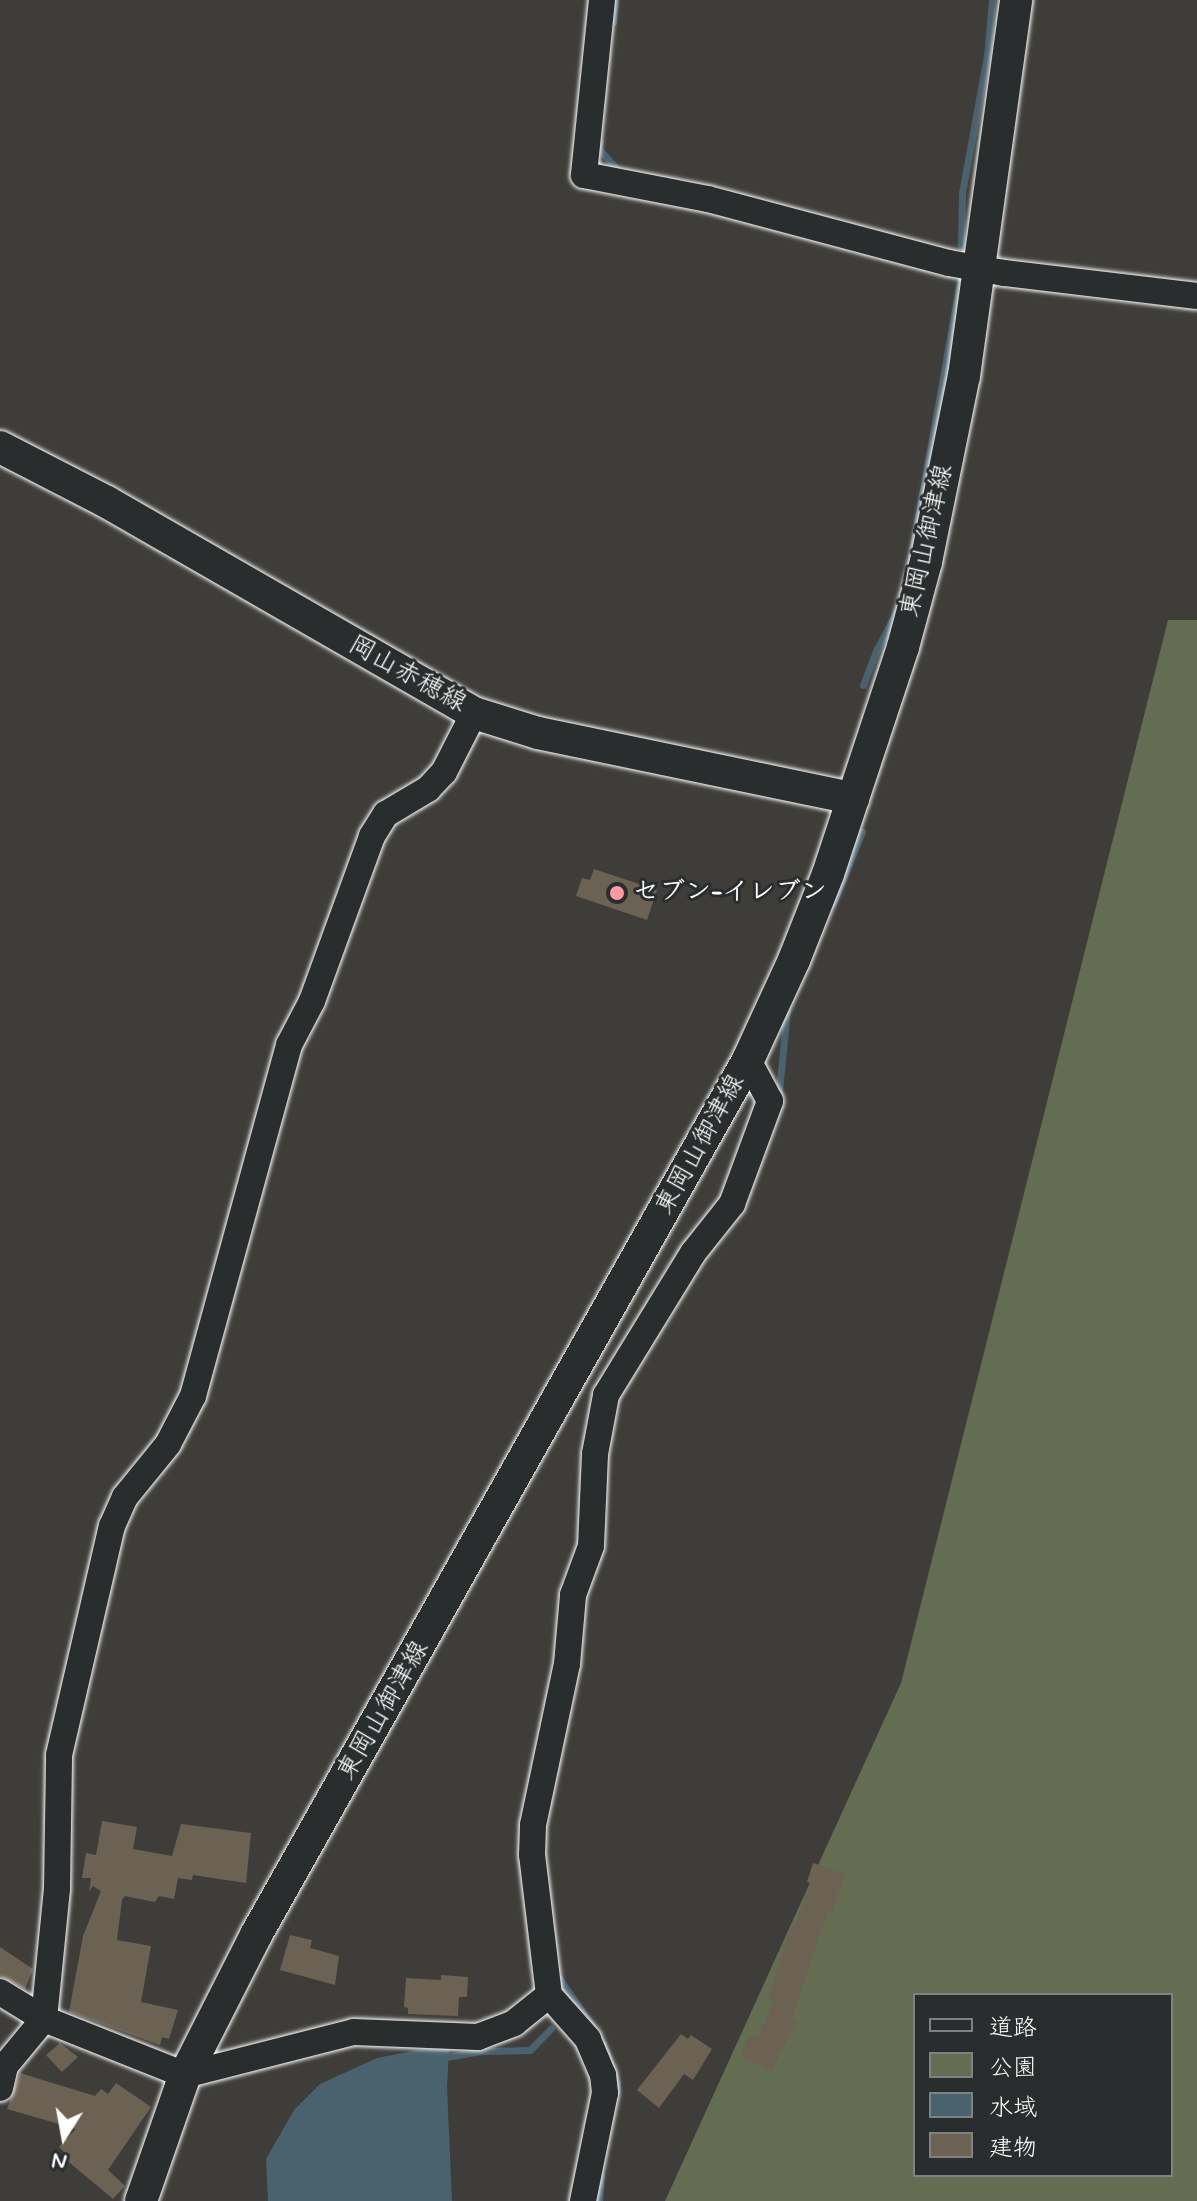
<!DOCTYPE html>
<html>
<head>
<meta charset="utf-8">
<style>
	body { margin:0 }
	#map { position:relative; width:1197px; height:2201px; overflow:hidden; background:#3e3d39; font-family:Mynerve,"Klee One",sans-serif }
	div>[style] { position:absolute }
	.green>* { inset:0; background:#646c52 }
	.water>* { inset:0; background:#4a616e }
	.stream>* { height:7px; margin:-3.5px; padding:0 3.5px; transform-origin:3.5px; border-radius:3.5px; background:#4a616e }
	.building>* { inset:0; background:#6c6254 }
	.roads { filter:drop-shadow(0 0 2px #fff) drop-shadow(0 0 2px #fff) }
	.minor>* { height:26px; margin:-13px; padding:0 13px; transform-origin:13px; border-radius:13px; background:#2a2d2e }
	.major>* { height:32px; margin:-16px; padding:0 16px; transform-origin:16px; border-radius:16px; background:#2a2d2e }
	.dots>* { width:22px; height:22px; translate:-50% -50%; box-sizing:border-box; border:4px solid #2a2d2e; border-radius:50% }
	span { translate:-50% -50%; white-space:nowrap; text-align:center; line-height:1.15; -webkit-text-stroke:6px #2a2d2e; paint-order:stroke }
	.street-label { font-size:26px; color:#fff }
	.poi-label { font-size:26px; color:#fff; font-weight:700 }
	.left { translate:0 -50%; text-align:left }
	.legend { position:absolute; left:913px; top:1993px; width:260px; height:184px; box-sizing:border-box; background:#2a2d2e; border:2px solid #7f8182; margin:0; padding:10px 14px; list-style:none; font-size:24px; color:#fff }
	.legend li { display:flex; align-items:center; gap:16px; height:40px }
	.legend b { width:40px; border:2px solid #7f8182 }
	.north { position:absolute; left:24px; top:2097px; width:80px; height:80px; -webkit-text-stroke:6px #2a2d2e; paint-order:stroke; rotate:191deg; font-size:22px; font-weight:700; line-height:32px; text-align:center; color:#fff }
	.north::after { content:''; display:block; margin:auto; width:28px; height:36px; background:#fff; clip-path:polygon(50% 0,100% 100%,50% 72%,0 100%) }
</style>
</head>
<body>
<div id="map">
	<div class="green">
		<div style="clip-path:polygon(evenodd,1168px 620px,1197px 620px,1197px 2201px,665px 2201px,901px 1683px,1168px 620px,915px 1995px,1171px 1995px,1171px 2175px,915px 2175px,915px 1995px)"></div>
	</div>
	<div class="water">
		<div style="clip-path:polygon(423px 2049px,449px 2049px,447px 2087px,452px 2201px,268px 2201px,266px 2159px,294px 2110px,320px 2084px,377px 2058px)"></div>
	</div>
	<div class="stream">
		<div style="left:613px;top:22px;width:22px;rotate:-85deg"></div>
		<div style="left:600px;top:142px;width:7px;rotate:98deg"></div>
		<div style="left:599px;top:149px;width:27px;rotate:48deg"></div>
		<div style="left:961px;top:246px;width:53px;rotate:-88.9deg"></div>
		<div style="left:962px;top:193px;width:139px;rotate:-79.7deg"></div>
		<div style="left:987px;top:56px;width:56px;rotate:-84.9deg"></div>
		<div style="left:909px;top:568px;width:297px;rotate:-79.9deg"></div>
		<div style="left:863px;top:685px;width:39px;rotate:-69deg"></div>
		<div style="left:877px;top:649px;width:47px;rotate:-62.4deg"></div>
		<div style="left:833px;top:903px;width:77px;rotate:-67.8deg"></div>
		<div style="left:778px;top:1101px;width:91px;rotate:-84.4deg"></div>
		<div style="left:559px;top:1978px;width:58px;rotate:55.5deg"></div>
		<div style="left:603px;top:2044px;width:41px;rotate:70.3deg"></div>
		<div style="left:617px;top:2083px;width:9px;rotate:96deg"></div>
		<div style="left:441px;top:2058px;width:40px;rotate:-10deg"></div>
		<div style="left:480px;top:2051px;width:50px;rotate:-1.1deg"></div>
		<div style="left:530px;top:2050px;width:30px;rotate:-46deg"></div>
		<div style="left:599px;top:2201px;width:26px;rotate:-86deg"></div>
	</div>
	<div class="building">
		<div style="clip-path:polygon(594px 869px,657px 890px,647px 920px,576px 896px,582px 878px,590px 880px)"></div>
		<div style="clip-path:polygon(102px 1821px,137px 1827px,133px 1849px,172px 1856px,181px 1824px,251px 1833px,246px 1883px,193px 1875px,192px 1880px,178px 1878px,174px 1899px,159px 1896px,155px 1902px,125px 1896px,122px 1900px,117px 1940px,151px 1946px,141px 2002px,178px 2010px,169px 2039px,162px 2037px,160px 2045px,69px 2012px,83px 1936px,101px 1891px,93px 1886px,89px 1892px,91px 1878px,82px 1878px,86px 1853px,96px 1855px)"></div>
		<div style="clip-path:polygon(813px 1863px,845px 1874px,833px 1911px,829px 1910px,820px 1934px,792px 2019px,796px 2021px,772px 2071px,741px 2057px,749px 2037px,759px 2036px,774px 2000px,768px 1999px,792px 1925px,795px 1926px,810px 1883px,807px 1882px)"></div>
		<div style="clip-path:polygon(290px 1935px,312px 1940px,310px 1948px,339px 1956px,335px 1985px,280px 1970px)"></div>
		<div style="clip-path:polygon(0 1947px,33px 1969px,25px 1989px,0 1976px)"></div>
		<div style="clip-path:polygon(441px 1975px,468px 1977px,467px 1997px,459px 1997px,458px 2016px,408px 2014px,408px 2008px,404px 2007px,406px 1978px,441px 1980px)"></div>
		<div style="clip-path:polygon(681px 2034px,688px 2039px,691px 2035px,712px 2049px,693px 2080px,684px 2074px,659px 2108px,637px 2090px)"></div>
		<div style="clip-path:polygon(60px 2043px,78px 2057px,62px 2072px,46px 2055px)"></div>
		<div style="clip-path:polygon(20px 2073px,95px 2096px,101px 2089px,108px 2094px,116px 2083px,151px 2107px,108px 2170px,125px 2186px,113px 2199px,64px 2158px,67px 2155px,59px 2147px,76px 2129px,7px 2109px)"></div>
	</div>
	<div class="roads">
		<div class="minor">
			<div style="left:602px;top:0;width:176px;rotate:95.9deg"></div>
			<div style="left:584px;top:175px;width:126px;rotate:11deg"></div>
			<div style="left:708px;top:199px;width:249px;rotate:14.9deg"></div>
			<div style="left:949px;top:263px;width:56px;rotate:10.3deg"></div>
			<div style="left:1004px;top:273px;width:194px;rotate:6.8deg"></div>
			<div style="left:0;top:1992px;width:52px;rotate:31.5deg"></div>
			<div style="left:44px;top:2019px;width:152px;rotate:21.7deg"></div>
			<div style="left:185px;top:2075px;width:174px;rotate:-14.3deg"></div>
			<div style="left:354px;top:2032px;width:124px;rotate:2.3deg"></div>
			<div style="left:478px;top:2037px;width:39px;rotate:-21deg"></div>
			<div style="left:514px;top:2023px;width:45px;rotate:-38.7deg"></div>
			<div style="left:0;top:2088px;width:23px;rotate:-77deg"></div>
			<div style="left:5px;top:2066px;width:61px;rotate:-50.3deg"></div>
			<div style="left:44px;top:2019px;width:132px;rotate:-84.3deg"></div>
			<div style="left:57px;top:1888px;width:133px;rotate:-89.1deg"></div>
			<div style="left:59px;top:1755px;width:235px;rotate:-77deg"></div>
			<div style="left:112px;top:1526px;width:32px;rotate:-66deg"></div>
			<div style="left:125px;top:1497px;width:68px;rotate:-50.9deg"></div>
			<div style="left:168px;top:1444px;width:54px;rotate:-62.5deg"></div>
			<div style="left:193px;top:1396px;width:364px;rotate:-74.7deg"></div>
			<div style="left:289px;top:1045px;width:50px;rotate:-62.4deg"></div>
			<div style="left:312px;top:1001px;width:176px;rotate:-70deg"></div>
			<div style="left:372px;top:836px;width:26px;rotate:-58deg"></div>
			<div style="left:386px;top:814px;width:49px;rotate:-30.8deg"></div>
			<div style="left:428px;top:789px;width:23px;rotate:-47deg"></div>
			<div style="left:444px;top:772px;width:66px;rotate:-63deg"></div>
			<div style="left:583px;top:2201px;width:110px;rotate:-78.5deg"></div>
			<div style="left:605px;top:2093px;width:18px;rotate:-96deg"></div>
			<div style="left:603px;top:2075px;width:39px;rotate:-113deg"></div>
			<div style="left:588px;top:2039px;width:59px;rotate:-131.6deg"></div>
			<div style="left:549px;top:1995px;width:141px;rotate:-96.9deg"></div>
			<div style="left:532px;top:1855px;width:30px;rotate:-88deg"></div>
			<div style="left:533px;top:1825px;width:165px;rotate:-78.1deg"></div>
			<div style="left:567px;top:1664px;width:69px;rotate:-85deg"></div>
			<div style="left:573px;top:1595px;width:52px;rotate:-69.8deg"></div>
			<div style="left:591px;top:1546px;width:92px;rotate:-87.5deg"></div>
			<div style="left:595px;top:1454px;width:60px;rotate:-79.4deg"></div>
			<div style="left:606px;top:1395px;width:167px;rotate:-58.5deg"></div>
			<div style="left:693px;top:1253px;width:63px;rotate:-51.5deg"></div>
			<div style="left:732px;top:1204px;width:110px;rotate:-69.7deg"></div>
			<div style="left:770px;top:1101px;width:47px;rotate:-118.2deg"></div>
		</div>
		<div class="major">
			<div style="left:0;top:447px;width:120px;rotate:27.2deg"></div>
			<div style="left:107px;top:502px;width:423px;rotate:29.9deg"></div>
			<div style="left:474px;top:713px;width:67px;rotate:17.4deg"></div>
			<div style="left:538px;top:733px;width:322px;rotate:11.7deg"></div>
			<div style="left:141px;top:2201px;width:133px;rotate:-70.8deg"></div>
			<div style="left:185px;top:2075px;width:157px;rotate:-63.1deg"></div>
			<div style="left:256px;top:1935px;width:1004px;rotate:-60.65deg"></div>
			<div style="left:748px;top:1060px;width:110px;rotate:-65.3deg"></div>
			<div style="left:794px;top:960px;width:92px;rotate:-68.4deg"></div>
			<div style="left:828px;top:874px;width:239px;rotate:-71.7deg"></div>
			<div style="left:903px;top:647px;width:88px;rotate:-74.9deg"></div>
			<div style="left:926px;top:562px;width:190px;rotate:-78.5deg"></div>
			<div style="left:964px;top:376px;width:380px;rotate:-82.1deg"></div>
		</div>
	</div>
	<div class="dots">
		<div style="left:617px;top:893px;background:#ff9aa2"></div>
	</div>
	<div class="street-label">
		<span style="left:928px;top:541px;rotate:-77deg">東岡山御津線</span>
		<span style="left:407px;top:675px;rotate:29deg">岡山赤穂線</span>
		<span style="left:701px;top:1145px;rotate:-61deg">東岡山御津線</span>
		<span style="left:384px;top:1711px;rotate:-60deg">東岡山御津線</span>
	</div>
	<div class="poi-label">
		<span class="left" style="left:633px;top:893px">セブン-イレブン</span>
	</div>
	<ul class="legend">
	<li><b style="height:10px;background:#2a2d2e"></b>道路</li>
	<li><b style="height:22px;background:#646c52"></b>公園</li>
	<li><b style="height:22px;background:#4a616e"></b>水域</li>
	<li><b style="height:22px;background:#6c6254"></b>建物</li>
	</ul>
	<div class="north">N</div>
</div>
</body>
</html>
